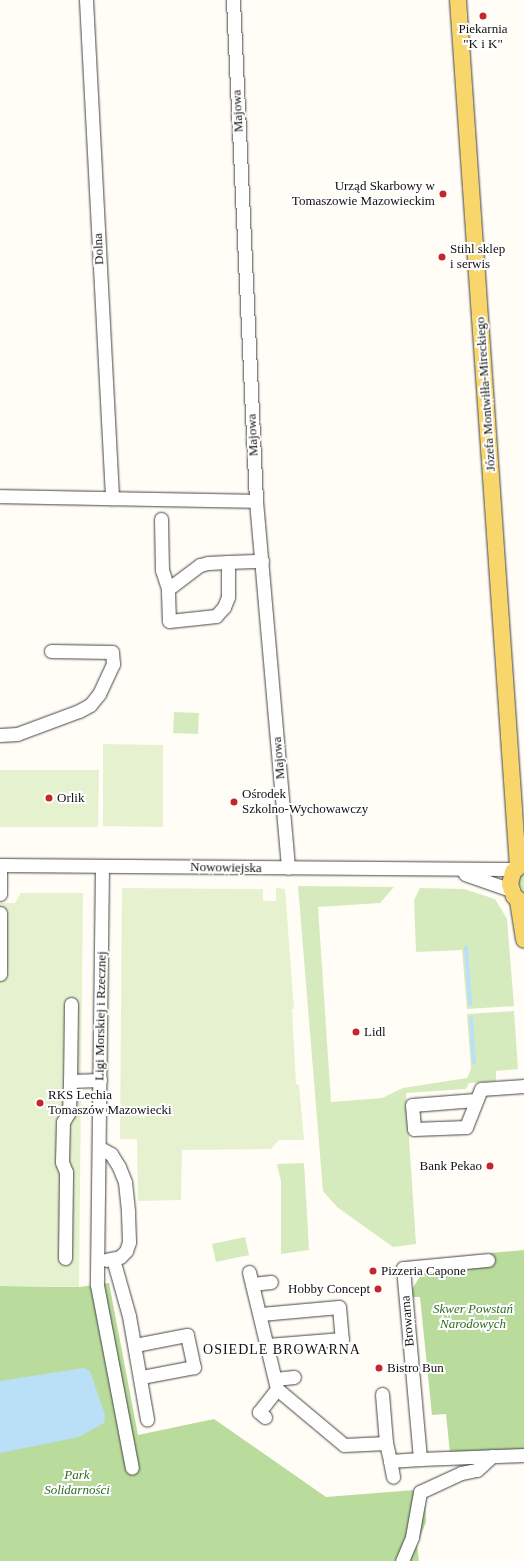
<!DOCTYPE html>
<html>
<head>
<meta charset="utf-8">
<style>
	body { margin:0 }
	#map { position:relative; width:524px; height:1561px; overflow:hidden; background:#fffdf5; font-family:Georgia,serif }
	div>[style] { position:absolute }
	.green>* { inset:0; background:#d5ebbd }
	.forest>* { inset:0; background:#b9dc9c }
	.pitch>* { inset:0; background:#e6f2cf }
	.water>* { inset:0; background:#b9e0f7 }
	.stream>* { height:4px; margin:-2px; padding:0 2px; transform-origin:2px; border-radius:2px; background:#b9e0f7 }
	.roads { filter:drop-shadow(0 0 1px #444) drop-shadow(0 0 1px #444) }
	.minor>* { height:13px; margin:-6.5px; padding:0 6.5px; transform-origin:6.5px; border-radius:6.5px; background:#fff }
	.major>* { height:16px; margin:-8px; padding:0 8px; transform-origin:8px; border-radius:8px; background:#f9d66b }
	.dots>* { width:11px; height:11px; translate:-50% -50%; box-sizing:border-box; border:2px solid #fff; border-radius:50% }
	span { translate:-50% -50%; white-space:nowrap; text-align:center; line-height:1.15; -webkit-text-stroke:4px #fff; paint-order:stroke }
	.poi-label { font-size:13px; color:#111 }
	.right { translate:-100% -50%; text-align:right }
	.left { translate:0 -50%; text-align:left }
	.street-label { font-size:13px; color:#111 }
	.park-label { font-size:13px; color:#2f6b1f; font-style:italic }
	.neighbourhood-label { font-size:14px; color:#111; letter-spacing:1px }
</style>
</head>
<body>
<div id="map">
	<div class="green">
		<div style="clip-path:polygon(174px 712px,199px 713px,198px 734px,173px 733px)"></div>
		<div style="clip-path:polygon(524px 872px,524px 894px,518px 881px)"></div>
		<div style="clip-path:polygon(298px 886px,394px 887px,380px 903px,318px 907px,331px 1102px,382px 1098px,403px 1088px,467px 1078px,471px 1069px,467px 1014px,514px 1011px,518px 1069px,496px 1071px,496px 1081px,469px 1083px,466px 1089px,406px 1093px,416px 1244px,393px 1247px,337px 1207px,323px 1191px)"></div>
		<div style="clip-path:polygon(420px 888px,464px 889px,495px 899px,507px 919px,514px 1006px,467px 1009px,462px 950px,416px 952px,414px 900px)"></div>
		<div style="clip-path:polygon(304px 1163px,309px 1250px,281px 1254px,281px 1181px,277px 1164px)"></div>
		<div style="clip-path:polygon(245px 1237px,249px 1255px,216px 1262px,212px 1244px)"></div>
	</div>
	<div class="forest">
		<div style="clip-path:polygon(524px 1250px,524px 1450px,450px 1453px,446px 1414px,432px 1415px,420px 1297px,411px 1297px,412px 1289px,419px 1278px,427px 1270px,491px 1264px,490px 1253px)"></div>
		<div style="clip-path:polygon(109px 1283px,138px 1435px,214px 1419px,326px 1497px,415px 1490px,425px 1498px,426px 1522px,417px 1545px,419px 1561px,0 1561px,0 1286px,79px 1287px)"></div>
	</div>
	<div class="pitch">
		<div style="clip-path:polygon(103px 744px,163px 745px,163px 827px,103px 826px)"></div>
		<div style="clip-path:polygon(0 770px,99px 770px,98px 827px,0 827px)"></div>
		<div style="clip-path:polygon(122px 888px,263px 889px,263px 901px,276px 901px,276px 888px,285px 889px,294px 1009px,292px 1009px,296px 1084px,299px 1085px,304px 1140px,279px 1140px,271px 1149px,182px 1150px,181px 1200px,138px 1201px,137px 1139px,120px 1139px)"></div>
		<div style="clip-path:polygon(21px 893px,83px 893px,79px 1287px,0 1286px,0 903px,15px 903px)"></div>
	</div>
	<div class="water">
		<div style="clip-path:polygon(84px 1368px,90px 1371px,92px 1377px,105px 1415px,104px 1423px,79px 1437px,0 1453px,0 1381px)"></div>
	</div>
	<div class="stream">
		<div style="left:466px;top:947px;width:57px;rotate:86deg"></div>
		<div style="left:471px;top:1018px;width:45px;rotate:86.2deg"></div>
	</div>
	<div class="roads">
		<div class="minor">
			<div style="left:86px;top:0;width:499px;rotate:87deg"></div>
			<div style="left:233px;top:0;width:502px;rotate:87.37deg"></div>
			<div style="left:256px;top:501px;width:368px;rotate:85deg"></div>
			<div style="left:0;top:496px;width:256px;rotate:1.1deg"></div>
			<div style="left:161px;top:519px;width:51px;rotate:88.9deg"></div>
			<div style="left:162px;top:570px;width:20px;rotate:72deg"></div>
			<div style="left:228px;top:562px;width:35px;rotate:90deg"></div>
			<div style="left:228px;top:597px;width:11px;rotate:112deg"></div>
			<div style="left:224px;top:607px;width:12px;rotate:132deg"></div>
			<div style="left:216px;top:616px;width:47px;rotate:173.9deg"></div>
			<div style="left:169px;top:621px;width:32px;rotate:-92deg"></div>
			<div style="left:168px;top:589px;width:40px;rotate:-37deg"></div>
			<div style="left:200px;top:565px;width:8px;rotate:-14deg"></div>
			<div style="left:208px;top:563px;width:20px;rotate:-3deg"></div>
			<div style="left:228px;top:562px;width:34px;rotate:-2deg"></div>
			<div style="left:0;top:735px;width:17px;rotate:-3deg"></div>
			<div style="left:17px;top:734px;width:66px;rotate:-20.4deg"></div>
			<div style="left:79px;top:711px;width:13px;rotate:-29deg"></div>
			<div style="left:90px;top:705px;width:14px;rotate:-51deg"></div>
			<div style="left:99px;top:694px;width:33px;rotate:-65deg"></div>
			<div style="left:113px;top:664px;width:12px;rotate:-95deg"></div>
			<div style="left:112px;top:652px;width:61px;rotate:-179.1deg"></div>
			<div style="left:0;top:865px;width:515px;rotate:0.45deg"></div>
			<div style="left:102px;top:866px;width:419px;rotate:90.7deg"></div>
			<div style="left:97px;top:1285px;width:186px;rotate:79.2deg"></div>
			<div style="left:465px;top:874px;width:49px;rotate:19.2deg"></div>
			<div style="left:0;top:894px;width:29px;rotate:-90deg"></div>
			<div style="left:0;top:913px;width:61px;rotate:90deg"></div>
			<div style="left:71px;top:1004px;width:77px;rotate:90.7deg"></div>
			<div style="left:70px;top:1081px;width:30px;rotate:-2deg"></div>
			<div style="left:475px;top:1100px;width:63px;rotate:175.5deg"></div>
			<div style="left:412px;top:1105px;width:24px;rotate:85deg"></div>
			<div style="left:414px;top:1129px;width:52px;rotate:-2.2deg"></div>
			<div style="left:466px;top:1127px;width:41px;rotate:-68.5deg"></div>
			<div style="left:481px;top:1089px;width:43px;rotate:-4deg"></div>
			<div style="left:100px;top:1148px;width:13px;rotate:29deg"></div>
			<div style="left:111px;top:1154px;width:15px;rotate:58deg"></div>
			<div style="left:119px;top:1167px;width:16px;rotate:68deg"></div>
			<div style="left:125px;top:1182px;width:31px;rotate:84deg"></div>
			<div style="left:128px;top:1213px;width:29px;rotate:88deg"></div>
			<div style="left:129px;top:1242px;width:9px;rotate:108deg"></div>
			<div style="left:126px;top:1251px;width:8px;rotate:135deg"></div>
			<div style="left:120px;top:1257px;width:14px;rotate:168deg"></div>
			<div style="left:65px;top:1258px;width:86px;rotate:-89.3deg"></div>
			<div style="left:66px;top:1172px;width:11px;rotate:-112deg"></div>
			<div style="left:62px;top:1162px;width:40px;rotate:-88.6deg"></div>
			<div style="left:63px;top:1122px;width:12px;rotate:-59deg"></div>
			<div style="left:69px;top:1112px;width:31px;rotate:-88deg"></div>
			<div style="left:113px;top:1259px;width:59px;rotate:74.3deg"></div>
			<div style="left:129px;top:1316px;width:105px;rotate:80.1deg"></div>
			<div style="left:488px;top:1260px;width:85px;rotate:174.6deg"></div>
			<div style="left:403px;top:1268px;width:192px;rotate:84.9deg"></div>
			<div style="left:420px;top:1459px;width:104px;rotate:-2.2deg"></div>
			<div style="left:249px;top:1272px;width:120px;rotate:76.5deg"></div>
			<div style="left:277px;top:1389px;width:87px;rotate:39.9deg"></div>
			<div style="left:344px;top:1445px;width:42px;rotate:-2.7deg"></div>
			<div style="left:386px;top:1443px;width:18px;rotate:77deg"></div>
			<div style="left:390px;top:1461px;width:30px;rotate:-4deg"></div>
			<div style="left:252px;top:1284px;width:19px;rotate:-6deg"></div>
			<div style="left:261px;top:1314px;width:78px;rotate:-5.1deg"></div>
			<div style="left:339px;top:1307px;width:32px;rotate:85deg"></div>
			<div style="left:342px;top:1339px;width:75px;rotate:175.4deg"></div>
			<div style="left:135px;top:1345px;width:53px;rotate:-10.9deg"></div>
			<div style="left:187px;top:1335px;width:33px;rotate:78deg"></div>
			<div style="left:194px;top:1367px;width:54px;rotate:169.3deg"></div>
			<div style="left:275px;top:1379px;width:19px;rotate:-6deg"></div>
			<div style="left:382px;top:1394px;width:49px;rotate:85.3deg"></div>
			<div style="left:265px;top:1417px;width:8px;rotate:-140deg"></div>
			<div style="left:259px;top:1412px;width:29px;rotate:-52deg"></div>
			<div style="left:390px;top:1461px;width:16px;rotate:79deg"></div>
			<div style="left:402px;top:1561px;width:26px;rotate:-67deg"></div>
			<div style="left:412px;top:1537px;width:46px;rotate:-79.9deg"></div>
			<div style="left:420px;top:1492px;width:45px;rotate:-24.9deg"></div>
			<div style="left:461px;top:1473px;width:16px;rotate:-11deg"></div>
			<div style="left:477px;top:1470px;width:21px;rotate:-43deg"></div>
		</div>
		<div class="major">
			<div style="left:458px;top:0;width:868px;rotate:86.04deg"></div>
			<div style="left:524px;top:862px;width:15px;rotate:138deg"></div>
			<div style="left:513px;top:872px;width:12px;rotate:104deg"></div>
			<div style="left:510px;top:884px;width:13px;rotate:72deg"></div>
			<div style="left:514px;top:896px;width:13px;rotate:39deg"></div>
			<div style="left:518px;top:901px;width:39px;rotate:81deg"></div>
		</div>
	</div>
	<div class="dots">
		<div style="left:483px;top:16px;background:#c4262e"></div>
		<div style="left:443px;top:194px;background:#c4262e"></div>
		<div style="left:442px;top:257px;background:#c4262e"></div>
		<div style="left:49px;top:798px;background:#c4262e"></div>
		<div style="left:234px;top:802px;background:#c4262e"></div>
		<div style="left:356px;top:1032px;background:#c4262e"></div>
		<div style="left:40px;top:1103px;background:#c4262e"></div>
		<div style="left:490px;top:1166px;background:#c4262e"></div>
		<div style="left:373px;top:1271px;background:#c4262e"></div>
		<div style="left:378px;top:1289px;background:#c4262e"></div>
		<div style="left:379px;top:1368px;background:#c4262e"></div>
	</div>
	<div class="poi-label">
		<span style="left:483px;top:37px">Piekarnia<br>"K i K"</span>
		<span class="right" style="left:435px;top:194px">Urząd Skarbowy w<br>Tomaszowie Mazowieckim</span>
		<span class="left" style="left:450px;top:257px">Stihl sklep<br>i serwis</span>
		<span class="left" style="left:242px;top:802px">Ośrodek<br>Szkolno-Wychowawczy</span>
		<span class="left" style="left:57px;top:798px">Orlik</span>
		<span class="left" style="left:364px;top:1032px">Lidl</span>
		<span class="left" style="left:48px;top:1103px">RKS Lechia<br>Tomaszów Mazowiecki</span>
		<span class="right" style="left:482px;top:1166px">Bank Pekao</span>
		<span class="left" style="left:381px;top:1271px">Pizzeria Capone</span>
		<span class="right" style="left:370px;top:1289px">Hobby Concept</span>
		<span class="left" style="left:387px;top:1368px">Bistro Bun</span>
	</div>
	<div class="street-label">
		<span style="left:238px;top:111px;rotate:-93deg">Majowa</span>
		<span style="left:99px;top:249px;rotate:-93deg">Dolna</span>
		<span style="left:486px;top:394px;rotate:-94deg">Józefa Montwiłła-Mireckiego</span>
		<span style="left:253px;top:435px;rotate:-93deg">Majowa</span>
		<span style="left:279px;top:758px;rotate:-95deg">Majowa</span>
		<span style="left:226px;top:868px;rotate:1deg">Nowowiejska</span>
		<span style="left:101px;top:1016px;rotate:-89deg">Ligi Morskiej i Rzecznej</span>
		<span style="left:408px;top:1321px;rotate:-95deg">Browarna</span>
	</div>
	<div class="park-label">
		<span style="left:473px;top:1317px">Skwer Powstań<br>Narodowych</span>
		<span style="left:77px;top:1483px">Park<br>Solidarności</span>
	</div>
	<div class="neighbourhood-label">
		<span style="left:282px;top:1350px">OSIEDLE BROWARNA</span>
	</div>
</div>
</body>
</html>
